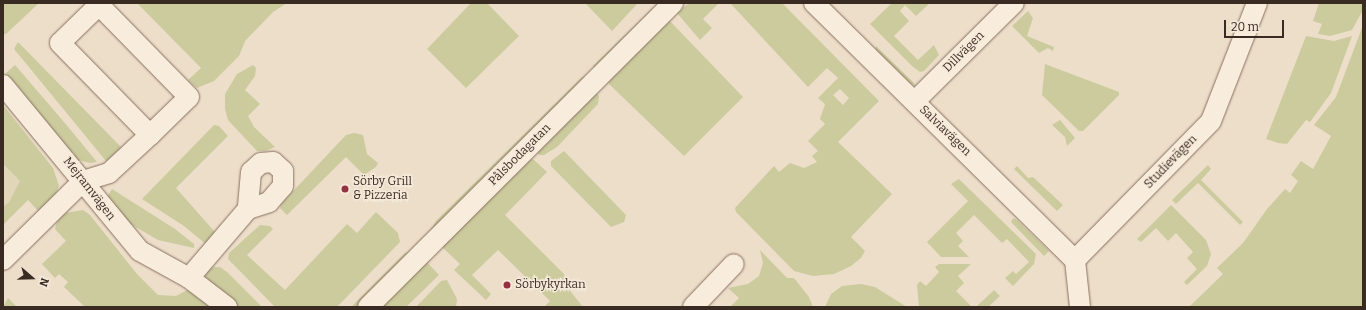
<!DOCTYPE html>
<html>
<head>
<meta charset="utf-8">
<style>
	body { margin:0 }
	#map { position:relative; width:1366px; height:310px; overflow:hidden; background:#eddeca; font-family:Bitter,serif }
	div>[style] { position:absolute }
	.farmland>* { inset:0; background:#e2d6b8 }
	.green>* { inset:0; background:#cbcb9e }
	.roads { filter:drop-shadow(0 0 1px #89705f) drop-shadow(0 0 1px #89705f) }
	.minor>* { height:20px; margin:-10px; padding:0 10px; transform-origin:10px; border-radius:10px; background:#f8eddd }
	.dots>* { width:11px; height:11px; translate:-50% -50%; box-sizing:border-box; border:2px solid #f5eada; border-radius:50% }
	span { translate:-50% -50%; white-space:nowrap; text-align:center; line-height:1.15; -webkit-text-stroke:3px #f5eada; paint-order:stroke }
	.street-label { font-size:12px; color:#3a2b22 }
	.poi-label { font-size:12px; color:#3a2b22 }
	.left { translate:0 -50%; text-align:left }
	.frame { position:absolute; inset:0; border:4px solid #3a2b22; pointer-events:none }
	.north { position:absolute; left:12px; top:258px; width:40px; height:40px; -webkit-text-stroke:3px #f5eada; paint-order:stroke; rotate:110deg; font-size:11px; font-weight:700; line-height:16px; text-align:center; color:#3a2b22 }
	.north::after { content:''; display:block; margin:auto; width:14px; height:18px; background:#3a2b22; clip-path:polygon(50% 0,100% 100%,50% 72%,0 100%) }
	.scale { position:absolute; left:1224px; top:20px; width:60px; height:18px; box-sizing:border-box; border:2px solid #3a2b22; border-top:0; padding-left:5px; font-size:12px; line-height:14px; white-space:nowrap; color:#3a2b22; -webkit-text-stroke:3px #f5eada; paint-order:stroke }
</style>
</head>
<body>
<div id="map">
	<div class="farmland">
		<div style="clip-path:polygon(3px 164px,20px 181px,9px 202px,3px 207px)"></div>
	</div>
	<div class="green">
		<div style="clip-path:polygon(3px 3px,39px 3px,6px 34px,3px 34px)"></div>
		<div style="clip-path:polygon(137px 3px,287px 3px,273px 12px,245px 41px,239px 56px,214px 81px,197px 88px,188px 80px,201px 68px)"></div>
		<div style="clip-path:polygon(471px 3px,487px 3px,519px 36px,466px 88px,427px 49px)"></div>
		<div style="clip-path:polygon(585px 3px,638px 3px,612px 31px)"></div>
		<div style="clip-path:polygon(689px 3px,719px 3px,703px 19px,712px 28px,700px 40px,677px 13px)"></div>
		<div style="clip-path:polygon(evenodd,730px 3px,782px 3px,879px 101px,838px 142px,892px 194px,851px 237px,865px 251px,861px 258px,851px 266px,834px 274px,813px 276px,794px 271px,736px 212px,735px 208px,774px 166px,779px 172px,790px 163px,804px 168px,817px 162px,812px 156px,818px 151px,808px 141px,825px 124px,820px 119px,825px 104px,818px 98px,838px 78px,827px 68px,808px 87px,730px 3px,840px 89px,849px 98px,843px 105px,833px 95px,840px 89px)"></div>
		<div style="clip-path:polygon(892px 3px,930px 3px,916px 16px,905px 5px,900px 11px,909px 21px,894px 36px,918px 60px,934px 45px,939px 55px,924px 71px,920px 72px,912px 66px,870px 24px)"></div>
		<div style="clip-path:polygon(1319px 3px,1363px 3px,1363px 10px,1352px 30px,1330px 36px,1318px 34px,1322px 24px,1313px 21px)"></div>
		<div style="clip-path:polygon(652px 9px,655px 9px,594px 69px,593px 66px)"></div>
		<div style="clip-path:polygon(1028px 11px,1033px 18px,1027px 36px,1054px 47px,1053px 51px,1048px 48px,1039px 53px,1012px 26px)"></div>
		<div style="clip-path:polygon(666px 17px,743px 97px,684px 156px,609px 84px,607px 76px)"></div>
		<div style="clip-path:polygon(1363px 25px,1363px 307px,1189px 307px,1223px 274px,1217px 268px,1243px 243px,1267px 209px,1285px 189px,1290px 193px,1298px 181px,1291px 175px,1301px 161px,1313px 169px,1331px 136px,1314px 125px,1336px 97px)"></div>
		<div style="clip-path:polygon(1306px 36px,1334px 41px,1352px 36px,1331px 93px,1310px 122px,1306px 120px,1287px 144px,1278px 143px,1266px 139px)"></div>
		<div style="clip-path:polygon(18px 42px,122px 148px,109px 161px,106px 161px,19px 55px,14px 49px)"></div>
		<div style="clip-path:polygon(876px 46px,914px 83px,915px 85px,907px 83px,875px 51px)"></div>
		<div style="clip-path:polygon(1045px 64px,1119px 92px,1119px 95px,1083px 131px,1079px 131px,1042px 95px)"></div>
		<div style="clip-path:polygon(15px 65px,64px 122px,97px 162px,90px 163px,78px 160px,6px 73px)"></div>
		<div style="clip-path:polygon(253px 65px,256px 68px,255px 76px,245px 90px,260px 104px,248px 116px,254px 127px,275px 147px,265px 151px,257px 151px,228px 120px,225px 109px,225px 94px,237px 74px)"></div>
		<div style="clip-path:polygon(582px 77px,586px 77px,427px 237px,436px 221px)"></div>
		<div style="clip-path:polygon(596px 92px,599px 96px,598px 104px,557px 147px,544px 155px,539px 155px,537px 152px)"></div>
		<div style="clip-path:polygon(3px 105px,53px 168px,59px 186px,55px 196px,39px 212px,28px 200px,3px 225px,3px 207px,9px 202px,20px 181px,3px 164px)"></div>
		<div style="clip-path:polygon(1060px 120px,1075px 138px,1067px 146px,1065px 137px,1052px 125px)"></div>
		<div style="clip-path:polygon(214px 125px,219px 126px,228px 136px,176px 188px,214px 231px,216px 237px,207px 245px,184px 226px,142px 199px)"></div>
		<div style="clip-path:polygon(354px 133px,363px 135px,367px 154px,378px 163px,376px 167px,364px 175px,346px 157px,287px 215px,280px 208px,281px 204px,346px 135px)"></div>
		<div style="clip-path:polygon(564px 151px,626px 215px,624px 222px,611px 227px,551px 166px,551px 161px)"></div>
		<div style="clip-path:polygon(533px 159px,547px 172px,505px 215px,568px 278px,567px 287px,583px 307px,544px 307px,550px 301px,498px 250px,472px 275px,491px 294px,486px 300px,454px 270px,460px 264px,442px 247px,524px 160px)"></div>
		<div style="clip-path:polygon(1208px 165px,1211px 169px,1201px 180px,1243px 222px,1240px 225px,1198px 183px,1176px 204px,1172px 200px)"></div>
		<div style="clip-path:polygon(1017px 166px,1028px 178px,1033px 177px,1063px 205px,1057px 211px,1014px 169px)"></div>
		<div style="clip-path:polygon(959px 179px,1036px 254px,1034px 264px,1013px 286px,1005px 278px,1013px 271px,1016px 274px,1029px 262px,1007px 239px,1002px 243px,974px 215px,956px 233px,963px 241px,958px 246px,969px 257px,941px 257px,927px 242px,968px 201px,951px 184px)"></div>
		<div style="clip-path:polygon(112px 189px,175px 229px,194px 244px,194px 248px,158px 240px,127px 222px,106px 198px)"></div>
		<div style="clip-path:polygon(1171px 205px,1206px 240px,1211px 254px,1207px 266px,1187px 285px,1184px 282px,1197px 269px,1187px 258px,1193px 252px,1176px 233px,1168px 241px,1156px 228px,1141px 242px,1137px 239px)"></div>
		<div style="clip-path:polygon(83px 210px,90px 215px,137px 274px,158px 295px,176px 296px,191px 288px,220px 307px,85px 307px,64px 287px,68px 282px,59px 274px,55px 278px,42px 264px,66px 241px,55px 229px,57px 221px,65px 213px)"></div>
		<div style="clip-path:polygon(376px 212px,398px 233px,400px 242px,337px 307px,275px 307px,228px 259px,229px 253px,260px 225px,270px 226px,273px 229px,247px 255px,285px 290px,347px 224px,357px 233px)"></div>
		<div style="clip-path:polygon(1013px 218px,1017px 220px,1049px 251px,1044px 256px,1011px 222px)"></div>
		<div style="clip-path:polygon(760px 250px,787px 278px,794px 278px,809px 297px,813px 307px,730px 307px,739px 298px,728px 288px,748px 284px,759px 276px,763px 263px)"></div>
		<div style="clip-path:polygon(410px 252px,359px 307px,351px 307px,405px 253px)"></div>
		<div style="clip-path:polygon(424px 259px,439px 275px,406px 307px,376px 307px)"></div>
		<div style="clip-path:polygon(939px 264px,971px 264px,958px 276px,964px 283px,956px 291px,972px 307px,919px 307px,917px 285px,920px 281px,926px 286px,939px 272px,935px 267px)"></div>
		<div style="clip-path:polygon(214px 267px,220px 267px,227px 272px,262px 307px,237px 307px,207px 280px,205px 276px,208px 270px)"></div>
		<div style="clip-path:polygon(447px 280px,457px 299px,456px 307px,416px 307px,441px 281px)"></div>
		<div style="clip-path:polygon(861px 284px,875px 287px,907px 307px,825px 307px,831px 294px,842px 286px)"></div>
		<div style="clip-path:polygon(994px 290px,1000px 296px,988px 307px,976px 307px)"></div>
		<div style="clip-path:polygon(8px 298px,17px 307px,3px 307px)"></div>
	</div>
	<div class="roads">
		<div class="minor">
			<div style="left:814px;top:3px;width:366px;rotate:44.6deg"></div>
			<div style="left:3px;top:85px;width:215px;rotate:50.5deg"></div>
			<div style="left:140px;top:251px;width:56px;rotate:28.9deg"></div>
			<div style="left:189px;top:278px;width:48px;rotate:37.3deg"></div>
			<div style="left:915px;top:101px;width:139px;rotate:-44.7deg"></div>
			<div style="left:3px;top:260px;width:112px;rotate:-44.6deg"></div>
			<div style="left:83px;top:181px;width:27px;rotate:-17deg"></div>
			<div style="left:109px;top:173px;width:56px;rotate:-42.8deg"></div>
			<div style="left:150px;top:135px;width:54px;rotate:-44.3deg"></div>
			<div style="left:189px;top:97px;width:129px;rotate:-134.4deg"></div>
			<div style="left:99px;top:5px;width:54px;rotate:135.7deg"></div>
			<div style="left:60px;top:43px;width:129px;rotate:45.6deg"></div>
			<div style="left:1075px;top:260px;width:194px;rotate:-45.6deg"></div>
			<div style="left:1211px;top:121px;width:127px;rotate:-68.7deg"></div>
			<div style="left:1075px;top:260px;width:47px;rotate:83.9deg"></div>
			<div style="left:189px;top:278px;width:91px;rotate:-49.5deg"></div>
			<div style="left:248px;top:209px;width:22px;rotate:-18deg"></div>
			<div style="left:269px;top:202px;width:21px;rotate:-49deg"></div>
			<div style="left:283px;top:186px;width:15px;rotate:-90deg"></div>
			<div style="left:283px;top:171px;width:13px;rotate:-138deg"></div>
			<div style="left:273px;top:162px;width:12px;rotate:175deg"></div>
			<div style="left:261px;top:163px;width:13px;rotate:138deg"></div>
			<div style="left:251px;top:172px;width:37px;rotate:95deg"></div>
			<div style="left:368px;top:307px;width:431px;rotate:-44.9deg"></div>
			<div style="left:693px;top:307px;width:59px;rotate:-46.4deg"></div>
		</div>
	</div>
	<div class="dots">
		<div style="left:345px;top:189px;background:#95323f"></div>
		<div style="left:507px;top:285px;background:#95323f"></div>
	</div>
	<div class="street-label">
		<span style="left:964px;top:52px;rotate:-45deg">Dillvägen</span>
		<span style="left:945px;top:131px;rotate:44deg">Salviavägen</span>
		<span style="left:520px;top:155px;rotate:-45deg">Pålsbodagatan</span>
		<span style="left:1171px;top:162px;rotate:-46deg">Studievägen</span>
		<span style="left:89px;top:189px;rotate:52deg">Mejramvägen</span>
	</div>
	<div class="poi-label">
		<span class="left" style="left:353px;top:189px">Sörby Grill<br>&amp; Pizzeria</span>
		<span class="left" style="left:515px;top:285px">Sörbykyrkan</span>
	</div>
	<div class="frame"></div>
	<div class="north">N</div>
	<div class="scale">20 m</div>
</div>
</body>
</html>
